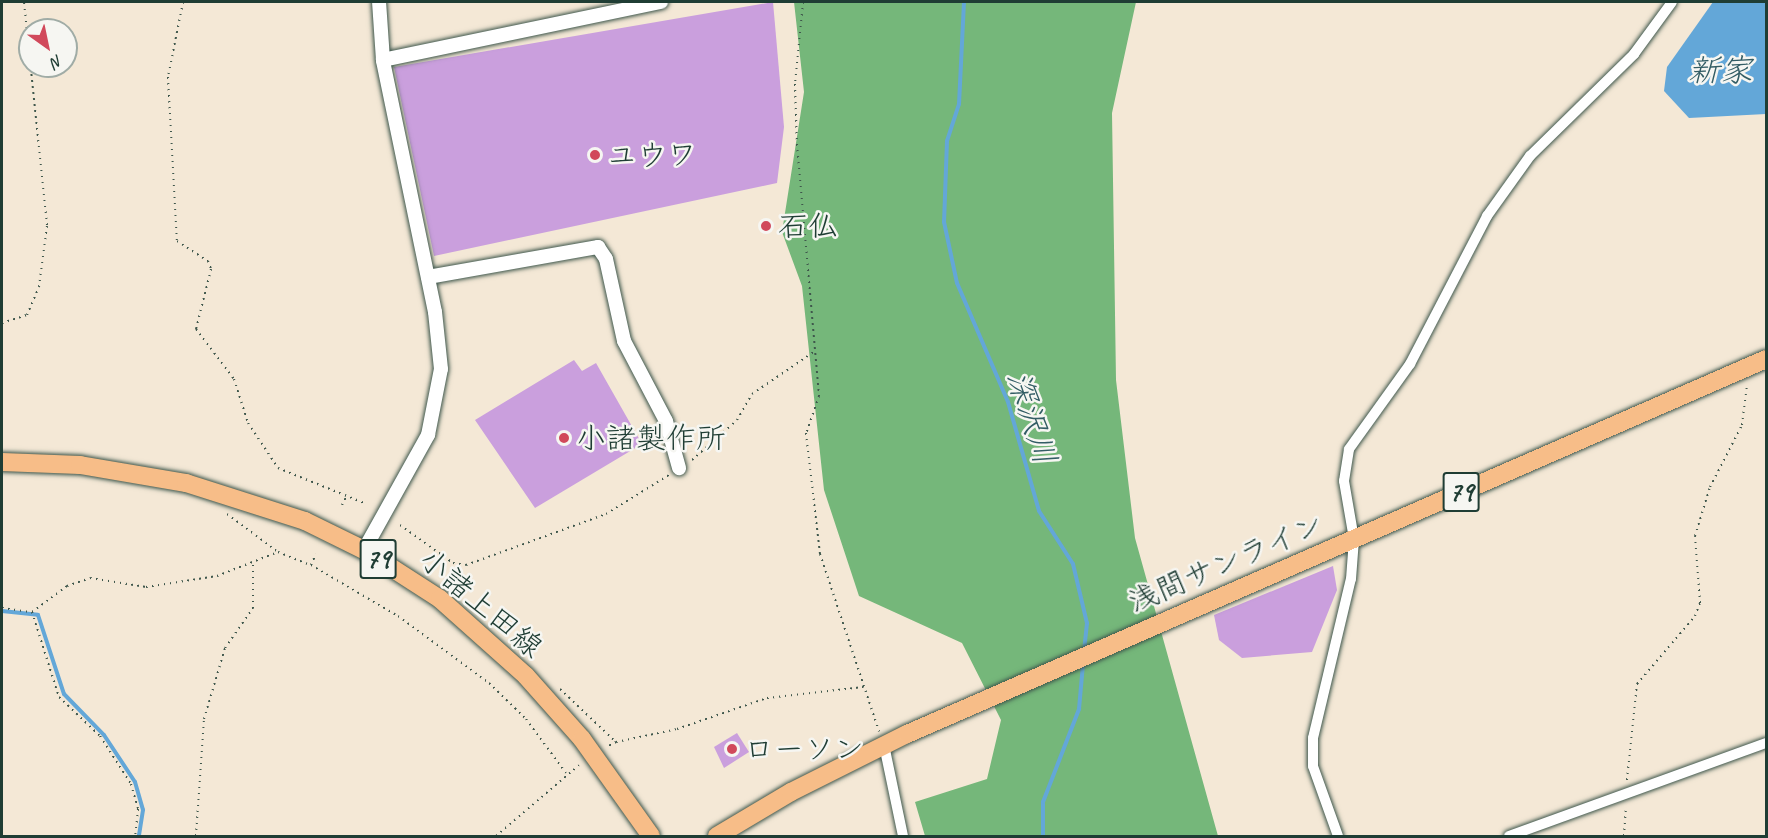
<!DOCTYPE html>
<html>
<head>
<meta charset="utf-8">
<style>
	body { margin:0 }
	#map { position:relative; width:1768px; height:838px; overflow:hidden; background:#f4e8d6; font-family:Caveat,"Klee One",sans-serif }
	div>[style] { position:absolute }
	.forest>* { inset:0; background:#75b77a }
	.water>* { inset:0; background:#63a7d8 }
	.stream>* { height:4px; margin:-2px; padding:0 2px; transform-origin:2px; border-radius:2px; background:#63a7d8 }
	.building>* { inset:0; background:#ca9fdd }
	.path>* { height:2px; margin-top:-1px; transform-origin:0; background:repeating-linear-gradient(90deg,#3f574c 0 1.5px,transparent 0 6px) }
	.roads { filter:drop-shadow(0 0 2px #3f574c) drop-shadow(0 0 2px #3f574c) }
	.minor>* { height:10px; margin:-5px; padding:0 5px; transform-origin:5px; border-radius:5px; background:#fff }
	.tertiary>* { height:14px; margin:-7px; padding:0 7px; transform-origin:7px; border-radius:7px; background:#fff }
	.primary>* { height:18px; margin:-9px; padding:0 9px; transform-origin:9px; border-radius:9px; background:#f7bd88 }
	.dots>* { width:16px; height:16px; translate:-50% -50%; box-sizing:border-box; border:3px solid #f6f6f2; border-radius:50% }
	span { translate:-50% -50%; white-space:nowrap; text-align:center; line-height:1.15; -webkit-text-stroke:5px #f6f6f2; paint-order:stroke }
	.shield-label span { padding:2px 4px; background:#f6f6f2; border:2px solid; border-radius:4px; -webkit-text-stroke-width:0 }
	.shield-label { font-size:28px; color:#1f3d34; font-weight:700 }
	.poi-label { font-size:30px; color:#1f3d34 }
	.left { translate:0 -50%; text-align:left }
	.street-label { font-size:30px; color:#1f3d34 }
	.water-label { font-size:32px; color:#335d65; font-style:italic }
	.frame { position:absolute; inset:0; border:3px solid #1f3d34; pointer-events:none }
	.north { position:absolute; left:18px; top:18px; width:60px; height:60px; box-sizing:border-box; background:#f6f6f2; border:2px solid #a0aca6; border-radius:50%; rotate:147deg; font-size:16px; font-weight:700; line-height:24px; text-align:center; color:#1f3d34 }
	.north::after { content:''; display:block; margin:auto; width:21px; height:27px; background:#d1495b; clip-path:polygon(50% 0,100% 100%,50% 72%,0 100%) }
</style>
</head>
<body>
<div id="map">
	<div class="forest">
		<div style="clip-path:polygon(794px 2px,1136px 2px,1112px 113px,1116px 380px,1135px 538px,1218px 836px,925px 836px,915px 802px,987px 779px,1001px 720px,962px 643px,859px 596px,824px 490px,802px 286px,782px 232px,804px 92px)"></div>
	</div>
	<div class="water">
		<div style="clip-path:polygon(1713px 2px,1766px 2px,1766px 114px,1689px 118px,1664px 91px,1667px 67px)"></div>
	</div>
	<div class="stream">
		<div style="left:964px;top:2px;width:102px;rotate:92.8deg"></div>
		<div style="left:959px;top:104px;width:39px;rotate:108deg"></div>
		<div style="left:947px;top:141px;width:81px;rotate:92.1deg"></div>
		<div style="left:944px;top:222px;width:62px;rotate:78deg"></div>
		<div style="left:957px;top:283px;width:129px;rotate:66.8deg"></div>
		<div style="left:1008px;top:402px;width:113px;rotate:74.1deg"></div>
		<div style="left:1039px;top:511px;width:63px;rotate:57.3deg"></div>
		<div style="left:1073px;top:564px;width:61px;rotate:76.7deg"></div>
		<div style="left:1087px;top:623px;width:28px;rotate:96deg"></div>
		<div style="left:2px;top:611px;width:36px;rotate:6deg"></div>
		<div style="left:38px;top:615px;width:83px;rotate:71.8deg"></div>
		<div style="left:64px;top:694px;width:57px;rotate:45.7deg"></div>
		<div style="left:104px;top:735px;width:56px;rotate:56.6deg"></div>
		<div style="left:135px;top:782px;width:29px;rotate:74deg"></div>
		<div style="left:143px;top:810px;width:26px;rotate:99deg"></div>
		<div style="left:1043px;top:836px;width:34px;rotate:-90deg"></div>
		<div style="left:1043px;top:802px;width:100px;rotate:-68.8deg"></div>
		<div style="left:1079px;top:709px;width:45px;rotate:-84.9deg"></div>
	</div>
	<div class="building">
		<div style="clip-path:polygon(773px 2px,784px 127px,777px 183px,434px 256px,394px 67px)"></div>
		<div style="clip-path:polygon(574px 360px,582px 371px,596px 363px,642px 444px,535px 508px,475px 420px)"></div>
		<div style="clip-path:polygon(1333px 566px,1337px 590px,1312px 652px,1242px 658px,1219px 640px,1214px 615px)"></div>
		<div style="clip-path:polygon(737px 733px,749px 752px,724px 768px,714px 747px)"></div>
	</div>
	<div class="path">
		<div style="left:183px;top:2px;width:76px;rotate:101.3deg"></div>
		<div style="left:168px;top:77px;width:164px;rotate:86.9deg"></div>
		<div style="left:177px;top:241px;width:37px;rotate:33deg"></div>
		<div style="left:208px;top:261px;width:9px;rotate:69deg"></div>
		<div style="left:211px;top:269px;width:62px;rotate:104deg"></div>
		<div style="left:196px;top:329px;width:63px;rotate:52.8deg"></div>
		<div style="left:234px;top:379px;width:46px;rotate:72.3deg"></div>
		<div style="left:248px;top:423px;width:54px;rotate:56.3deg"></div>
		<div style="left:278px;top:468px;width:93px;rotate:22.1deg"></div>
		<div style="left:803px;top:2px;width:82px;rotate:95.6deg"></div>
		<div style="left:795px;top:84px;width:60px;rotate:88.1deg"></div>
		<div style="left:797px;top:144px;width:253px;rotate:85deg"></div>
		<div style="left:819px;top:396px;width:39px;rotate:109deg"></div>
		<div style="left:806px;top:433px;width:122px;rotate:83.4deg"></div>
		<div style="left:820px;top:554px;width:187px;rotate:71.6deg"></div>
		<div style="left:2px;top:323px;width:26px;rotate:-18deg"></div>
		<div style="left:27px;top:315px;width:30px;rotate:-67deg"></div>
		<div style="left:39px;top:287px;width:63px;rotate:-82.6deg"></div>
		<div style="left:47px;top:225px;width:224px;rotate:-95.9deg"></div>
		<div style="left:692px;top:460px;width:60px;rotate:-41.6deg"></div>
		<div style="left:737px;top:420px;width:30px;rotate:-60deg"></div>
		<div style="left:752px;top:394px;width:76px;rotate:-34.3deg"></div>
		<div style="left:342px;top:505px;width:11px;rotate:-63deg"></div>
		<div style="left:227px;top:514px;width:64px;rotate:36.7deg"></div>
		<div style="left:400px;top:525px;width:65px;rotate:35.6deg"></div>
		<div style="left:453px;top:563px;width:13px;rotate:9deg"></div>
		<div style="left:466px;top:565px;width:149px;rotate:-20deg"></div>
		<div style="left:606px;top:514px;width:74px;rotate:-31.8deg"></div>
		<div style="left:311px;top:565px;width:101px;rotate:30.4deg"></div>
		<div style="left:398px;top:616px;width:113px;rotate:36.4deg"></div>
		<div style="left:489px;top:683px;width:52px;rotate:44.2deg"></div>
		<div style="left:526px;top:719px;width:67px;rotate:53.5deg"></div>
		<div style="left:2px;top:608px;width:30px;rotate:8deg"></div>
		<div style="left:32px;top:612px;width:44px;rotate:-36.6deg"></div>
		<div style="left:67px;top:586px;width:24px;rotate:-19deg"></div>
		<div style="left:90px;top:578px;width:57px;rotate:9.1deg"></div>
		<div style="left:146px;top:587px;width:72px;rotate:-8.8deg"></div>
		<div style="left:217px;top:576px;width:66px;rotate:-21.5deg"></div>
		<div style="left:278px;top:552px;width:35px;rotate:22deg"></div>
		<div style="left:311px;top:565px;width:12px;rotate:-66deg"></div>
		<div style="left:32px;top:612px;width:89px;rotate:72.4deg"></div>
		<div style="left:59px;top:697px;width:57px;rotate:43.6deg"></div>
		<div style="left:100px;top:736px;width:57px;rotate:57.1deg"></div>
		<div style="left:131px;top:784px;width:26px;rotate:74deg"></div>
		<div style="left:138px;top:809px;width:27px;rotate:96deg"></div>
		<div style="left:560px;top:689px;width:77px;rotate:43.4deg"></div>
		<div style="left:616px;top:742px;width:9px;rotate:153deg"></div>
		<div style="left:616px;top:742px;width:62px;rotate:-12deg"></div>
		<div style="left:677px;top:729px;width:95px;rotate:-19deg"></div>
		<div style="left:767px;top:698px;width:97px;rotate:-6.5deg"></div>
		<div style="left:1627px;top:780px;width:97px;rotate:-84.1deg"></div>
		<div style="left:1637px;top:684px;width:89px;rotate:-49.5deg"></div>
		<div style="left:1695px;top:616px;width:14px;rotate:-69deg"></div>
		<div style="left:1700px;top:603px;width:67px;rotate:-94.3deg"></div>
		<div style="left:1695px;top:536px;width:51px;rotate:-73deg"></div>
		<div style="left:1710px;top:487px;width:70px;rotate:-62.7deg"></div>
		<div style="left:1742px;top:425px;width:40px;rotate:-82.9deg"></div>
		<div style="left:196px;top:836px;width:117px;rotate:-86.1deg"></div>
		<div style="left:204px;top:719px;width:74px;rotate:-73.5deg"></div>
		<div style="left:225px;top:648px;width:49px;rotate:-55deg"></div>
		<div style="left:253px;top:608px;width:44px;rotate:-90deg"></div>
		<div style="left:496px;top:836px;width:109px;rotate:-40.5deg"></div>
		<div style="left:1624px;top:836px;width:29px;rotate:-86deg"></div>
	</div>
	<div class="roads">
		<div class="minor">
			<div style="left:884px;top:745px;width:93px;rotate:78.2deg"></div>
			<div style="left:1338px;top:836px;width:74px;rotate:-109.7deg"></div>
			<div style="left:1313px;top:766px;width:28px;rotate:-90deg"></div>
			<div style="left:1313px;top:738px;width:163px;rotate:-76.6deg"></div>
			<div style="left:1351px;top:579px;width:40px;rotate:-85.7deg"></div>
			<div style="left:1354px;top:539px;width:59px;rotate:-99.8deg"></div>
			<div style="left:1344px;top:481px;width:32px;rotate:-81deg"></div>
			<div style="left:1349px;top:449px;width:105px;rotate:-54.3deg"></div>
			<div style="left:1410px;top:364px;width:167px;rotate:-62.5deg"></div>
			<div style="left:1487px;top:216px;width:74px;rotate:-54.4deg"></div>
			<div style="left:1530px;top:156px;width:146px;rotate:-44.4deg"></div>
			<div style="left:1634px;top:54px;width:64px;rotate:-53.8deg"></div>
			<div style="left:1509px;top:836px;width:273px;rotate:-19.9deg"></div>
		</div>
		<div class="tertiary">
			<div style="left:383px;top:60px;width:284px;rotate:-11.8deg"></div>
			<div style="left:428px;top:277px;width:173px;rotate:-10deg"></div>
			<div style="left:598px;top:247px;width:14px;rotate:56deg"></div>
			<div style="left:606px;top:259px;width:84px;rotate:77.6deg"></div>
			<div style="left:624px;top:341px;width:90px;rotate:62.3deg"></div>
			<div style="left:666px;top:421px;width:49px;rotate:74.5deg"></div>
			<div style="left:364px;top:550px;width:132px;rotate:-60.9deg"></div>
			<div style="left:428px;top:435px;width:67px;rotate:-78.9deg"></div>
			<div style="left:441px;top:369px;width:57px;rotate:-96deg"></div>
			<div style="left:435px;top:312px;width:257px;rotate:-101.7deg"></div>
			<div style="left:383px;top:60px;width:58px;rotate:-93.9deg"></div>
		</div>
		<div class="primary">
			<div style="left:2px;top:462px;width:78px;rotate:2.2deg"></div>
			<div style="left:80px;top:465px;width:108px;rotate:9.6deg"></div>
			<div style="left:186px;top:483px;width:125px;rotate:17.7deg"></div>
			<div style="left:305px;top:521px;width:66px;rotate:26.2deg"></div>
			<div style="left:364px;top:550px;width:90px;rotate:32.8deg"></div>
			<div style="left:440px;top:599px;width:115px;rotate:41.8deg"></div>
			<div style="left:526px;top:676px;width:84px;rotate:48.4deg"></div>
			<div style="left:582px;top:739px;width:119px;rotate:54.6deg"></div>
			<div style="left:717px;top:836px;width:86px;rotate:-30.7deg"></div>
			<div style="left:791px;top:792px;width:130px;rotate:-26.6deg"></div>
			<div style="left:907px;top:734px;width:937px;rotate:-23.58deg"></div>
		</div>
	</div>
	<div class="dots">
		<div style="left:595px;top:155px;background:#d1495b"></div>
		<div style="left:766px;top:226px;background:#d1495b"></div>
		<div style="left:564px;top:438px;background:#d1495b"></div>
		<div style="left:732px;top:749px;background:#d1495b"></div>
	</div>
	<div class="shield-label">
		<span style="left:1461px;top:492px">79</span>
		<span style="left:378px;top:559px">79</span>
	</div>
	<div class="poi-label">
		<span class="left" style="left:607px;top:155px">ユウワ</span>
		<span class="left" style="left:778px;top:226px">石仏</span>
		<span class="left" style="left:576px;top:438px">小諸製作所</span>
		<span class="left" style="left:744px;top:749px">ローソン</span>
	</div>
	<div class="street-label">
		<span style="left:1226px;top:563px;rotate:-23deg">浅間サンライン</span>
		<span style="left:481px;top:603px;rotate:40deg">小諸上田線</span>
	</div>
	<div class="water-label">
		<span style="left:1720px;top:71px">新家</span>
		<span style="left:1031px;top:418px;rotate:72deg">深沢川</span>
	</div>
	<div class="frame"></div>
	<div class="north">N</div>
</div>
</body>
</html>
